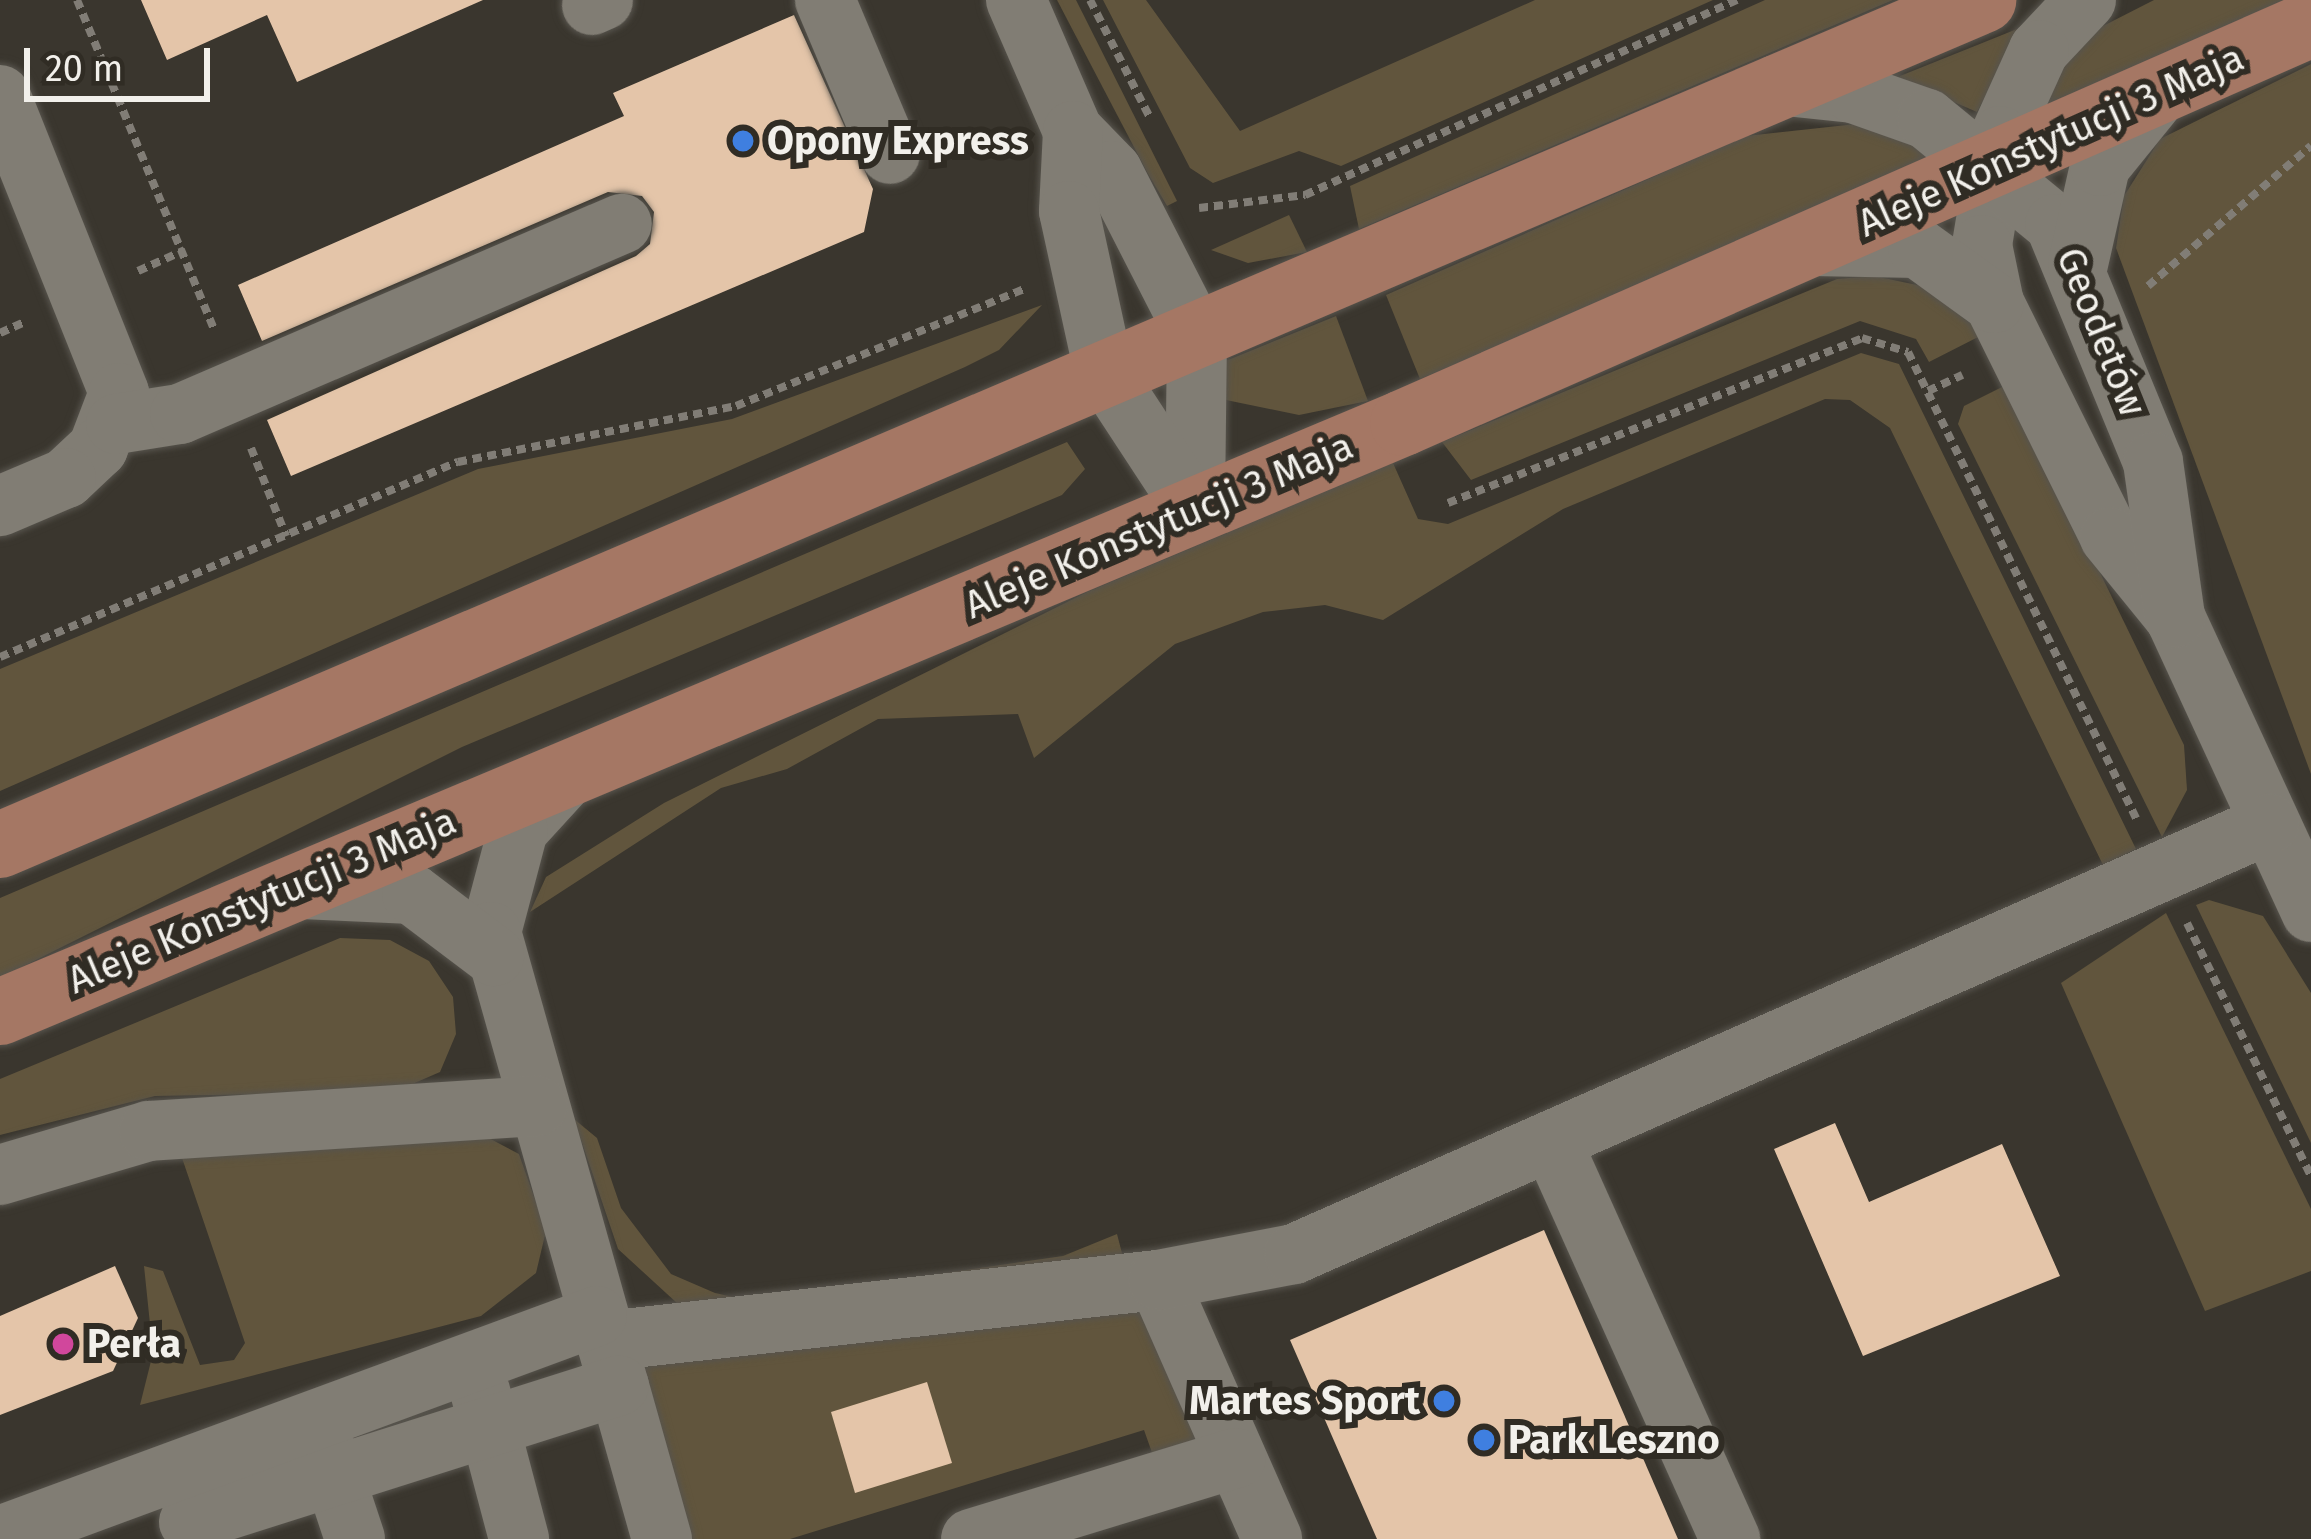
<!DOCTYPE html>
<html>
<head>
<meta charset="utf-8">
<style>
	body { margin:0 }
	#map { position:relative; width:2311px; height:1539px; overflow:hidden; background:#3a362e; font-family:"Fira Sans",sans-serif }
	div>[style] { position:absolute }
	.green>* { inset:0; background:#61553d }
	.building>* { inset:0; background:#e4c5a9 }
	.path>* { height:8px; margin-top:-4px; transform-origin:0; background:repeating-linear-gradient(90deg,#817d76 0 9px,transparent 0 15px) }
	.roads { filter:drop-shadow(0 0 3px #57544d) drop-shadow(0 0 3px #57544d) }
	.minor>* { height:60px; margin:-30px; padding:0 30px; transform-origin:30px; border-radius:30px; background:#817d74 }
	.major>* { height:66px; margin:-33px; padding:0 33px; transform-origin:33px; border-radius:33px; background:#a57764 }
	.dots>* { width:33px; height:33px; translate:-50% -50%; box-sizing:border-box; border:6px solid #302c24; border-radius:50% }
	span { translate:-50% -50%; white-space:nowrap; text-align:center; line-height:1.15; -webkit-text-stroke:12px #302c24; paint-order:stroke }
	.poi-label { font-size:39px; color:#f2f0eb; font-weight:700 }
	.left { translate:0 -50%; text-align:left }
	.right { translate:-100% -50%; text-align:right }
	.street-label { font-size:39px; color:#f2f0eb }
	.scale { position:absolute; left:24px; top:48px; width:186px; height:54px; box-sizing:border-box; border:6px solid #f2f0eb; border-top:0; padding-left:15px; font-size:36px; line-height:42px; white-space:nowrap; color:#f2f0eb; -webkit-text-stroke:9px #302c24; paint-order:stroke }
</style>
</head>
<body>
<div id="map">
	<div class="green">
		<div style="clip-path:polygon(1057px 0,1076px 0,1177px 201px,1167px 206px,1147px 172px)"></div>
		<div style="clip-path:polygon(1103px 0,1146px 0,1240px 131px,1535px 0,1713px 0,1341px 166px,1299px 151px,1213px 183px,1190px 168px)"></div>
		<div style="clip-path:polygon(1765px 0,1893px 0,1359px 229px,1350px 186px)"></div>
		<div style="clip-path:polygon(2154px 0,2294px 0,2031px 121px,2039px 91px,2103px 26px)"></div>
		<div style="clip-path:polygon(2022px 27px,1977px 112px,1900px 79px,1900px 76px)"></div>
		<div style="clip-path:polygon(2311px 64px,2311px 774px,2116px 248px,2124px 196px,2160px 139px)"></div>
		<div style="clip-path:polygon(1856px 124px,1947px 157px,1420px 379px,1386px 295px,1746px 136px)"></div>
		<div style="clip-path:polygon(1289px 215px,1307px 252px,1248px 263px,1211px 250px)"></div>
		<div style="clip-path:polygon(1874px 276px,1922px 286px,1984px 334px,1929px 362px,1916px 339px,1860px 321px,1471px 480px,1442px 442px,1837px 279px)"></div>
		<div style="clip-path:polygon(1042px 305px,999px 350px,965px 367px,0 791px,0 669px,478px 469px,732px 419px)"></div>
		<div style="clip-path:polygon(1336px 316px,1368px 401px,1299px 415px,1226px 400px,1223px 362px)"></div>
		<div style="clip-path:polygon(1861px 353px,1899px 364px,2136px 849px,2103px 865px,1890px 428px,1850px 400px,1825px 399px,1563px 509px,1383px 620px,1325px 605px,1263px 612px,1175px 644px,1034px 758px,1018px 714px,878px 719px,787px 769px,721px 788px,530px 912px,546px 877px,664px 803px,1087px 592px,1393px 463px,1418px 519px,1448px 524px)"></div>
		<div style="clip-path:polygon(2008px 384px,2184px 745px,2187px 790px,2162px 837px,1958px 424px,1964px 406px)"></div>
		<div style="clip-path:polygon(1067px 442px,1085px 469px,1062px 495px,462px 747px,0 978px,0 898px)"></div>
		<div style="clip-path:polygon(2209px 900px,2263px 916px,2311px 993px,2311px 1143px,2196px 905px)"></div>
		<div style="clip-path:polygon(2166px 913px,2311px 1209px,2311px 1271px,2205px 1311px,2061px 983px)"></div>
		<div style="clip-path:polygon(340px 938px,390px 940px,429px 961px,453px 997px,456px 1034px,440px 1072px,394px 1092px,155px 1096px,0 1135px,0 1079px)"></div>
		<div style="clip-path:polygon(574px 1119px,597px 1138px,621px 1208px,671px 1274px,715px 1293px,751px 1301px,1063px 1256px,1117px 1234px,1123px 1257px,1158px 1280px,1236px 1458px,1162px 1481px,1144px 1430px,790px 1539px,662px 1539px,606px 1341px,678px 1304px,618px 1249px)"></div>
		<div style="clip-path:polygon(485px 1136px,519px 1154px,546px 1231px,536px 1273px,481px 1316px,140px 1405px,153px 1353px,144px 1266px,163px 1271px,200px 1365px,234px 1360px,245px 1343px,181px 1155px)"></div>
	</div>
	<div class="building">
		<div style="clip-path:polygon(141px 0,483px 0,297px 82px,267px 15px,167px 60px)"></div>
		<div style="clip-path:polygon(794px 15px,873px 189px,864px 232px,291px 476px,267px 420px,636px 256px,650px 244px,654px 212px,642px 196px,608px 192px,262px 341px,238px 285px,624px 116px,613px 93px)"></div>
		<div style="clip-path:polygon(1835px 1123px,1869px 1202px,2002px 1144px,2060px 1276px,1863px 1356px,1774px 1149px)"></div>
		<div style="clip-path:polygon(1544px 1230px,1678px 1539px,1377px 1539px,1290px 1340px)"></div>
		<div style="clip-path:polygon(115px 1266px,138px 1318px,113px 1371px,0 1415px,0 1316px)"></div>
		<div style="clip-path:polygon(927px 1382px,952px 1463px,855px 1493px,831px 1412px)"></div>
	</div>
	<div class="path">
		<div style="left:77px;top:0;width:359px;rotate:67.4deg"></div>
		<div style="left:1090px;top:0;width:130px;rotate:63deg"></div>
		<div style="left:1199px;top:208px;width:107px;rotate:-7deg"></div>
		<div style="left:1305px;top:195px;width:474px;rotate:-24.3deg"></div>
		<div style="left:138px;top:271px;width:51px;rotate:-24.1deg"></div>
		<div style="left:2148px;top:286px;width:215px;rotate:-40.7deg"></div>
		<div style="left:0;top:333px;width:27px;rotate:-24deg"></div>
		<div style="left:1928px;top:391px;width:38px;rotate:-25deg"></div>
		<div style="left:251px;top:448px;width:95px;rotate:68.3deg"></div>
		<div style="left:1448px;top:503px;width:446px;rotate:-21.7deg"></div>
		<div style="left:1862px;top:338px;width:48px;rotate:16.9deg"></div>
		<div style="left:1908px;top:352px;width:519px;rotate:63.93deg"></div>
		<div style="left:0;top:657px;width:498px;rotate:-23.1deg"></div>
		<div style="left:458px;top:462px;width:284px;rotate:-11.4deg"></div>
		<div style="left:736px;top:406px;width:311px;rotate:-22.1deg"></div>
		<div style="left:2187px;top:923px;width:282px;rotate:63.9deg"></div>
	</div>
	<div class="roads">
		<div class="minor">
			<div style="left:825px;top:0;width:167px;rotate:67.1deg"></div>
			<div style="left:1016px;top:0;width:143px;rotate:66.5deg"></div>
			<div style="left:1073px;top:131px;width:56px;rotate:45.7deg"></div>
			<div style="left:1112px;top:171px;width:186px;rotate:62.9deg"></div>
			<div style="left:1197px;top:337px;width:174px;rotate:90.7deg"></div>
			<div style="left:2086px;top:0;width:69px;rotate:133.2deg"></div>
			<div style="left:2039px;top:50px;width:94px;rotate:114.4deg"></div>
			<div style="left:2000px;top:136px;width:110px;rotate:99.4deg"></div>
			<div style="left:1982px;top:245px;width:59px;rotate:78.3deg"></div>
			<div style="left:1994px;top:303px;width:261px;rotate:63.6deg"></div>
			<div style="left:2110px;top:537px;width:103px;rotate:50.9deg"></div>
			<div style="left:2175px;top:617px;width:325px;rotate:65.2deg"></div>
			<div style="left:592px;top:5px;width:12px;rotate:-24deg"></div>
			<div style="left:1776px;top:85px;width:77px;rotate:5.9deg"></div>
			<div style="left:1853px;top:93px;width:78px;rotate:19.4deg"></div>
			<div style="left:1927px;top:119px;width:166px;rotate:39.4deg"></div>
			<div style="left:2055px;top:224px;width:257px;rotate:67.6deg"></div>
			<div style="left:2153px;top:462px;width:157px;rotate:81.9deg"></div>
			<div style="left:0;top:95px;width:321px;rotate:68.2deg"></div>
			<div style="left:119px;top:393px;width:59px;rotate:110.9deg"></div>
			<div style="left:98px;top:448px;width:44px;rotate:136.8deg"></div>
			<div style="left:66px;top:478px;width:72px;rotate:157deg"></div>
			<div style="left:1073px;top:131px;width:80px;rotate:92.9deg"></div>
			<div style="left:1069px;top:211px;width:165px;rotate:77.7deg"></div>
			<div style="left:1104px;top:372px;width:166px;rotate:56.8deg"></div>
			<div style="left:1812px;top:246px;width:106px;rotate:1.1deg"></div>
			<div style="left:1918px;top:248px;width:94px;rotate:35.9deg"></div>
			<div style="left:2078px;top:264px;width:100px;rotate:-77.3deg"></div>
			<div style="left:2100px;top:166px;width:89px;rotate:-50.9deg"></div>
			<div style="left:116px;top:424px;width:65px;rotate:-8.9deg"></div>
			<div style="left:180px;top:414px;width:481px;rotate:-23.3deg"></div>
			<div style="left:570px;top:773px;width:77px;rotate:132.4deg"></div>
			<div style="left:518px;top:830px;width:106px;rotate:104.8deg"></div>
			<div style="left:491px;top:932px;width:631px;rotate:74.27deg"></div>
			<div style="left:302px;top:889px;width:110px;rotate:2.6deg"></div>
			<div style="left:412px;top:894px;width:103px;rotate:37.1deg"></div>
			<div style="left:1554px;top:1147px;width:430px;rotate:65.8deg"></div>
			<div style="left:0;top:1175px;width:155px;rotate:-16.5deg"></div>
			<div style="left:149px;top:1131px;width:389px;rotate:-3.7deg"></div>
			<div style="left:1158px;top:1280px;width:283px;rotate:66.2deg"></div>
			<div style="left:606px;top:1341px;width:555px;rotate:-6.31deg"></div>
			<div style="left:1158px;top:1280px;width:138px;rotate:-10.8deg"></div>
			<div style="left:1294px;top:1254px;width:1066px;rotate:-23.8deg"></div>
			<div style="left:480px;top:1391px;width:153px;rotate:75.2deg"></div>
			<div style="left:321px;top:1436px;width:108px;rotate:71.7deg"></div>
			<div style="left:189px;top:1522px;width:451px;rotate:-17.6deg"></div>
			<div style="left:0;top:1536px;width:636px;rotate:-20.23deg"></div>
			<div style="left:971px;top:1539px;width:277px;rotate:-17deg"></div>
		</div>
		<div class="major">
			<div style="left:0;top:845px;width:2156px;rotate:-23.08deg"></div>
			<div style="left:0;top:1012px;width:1522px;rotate:-22.77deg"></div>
			<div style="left:1403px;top:423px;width:992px;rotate:-23.72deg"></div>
		</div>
	</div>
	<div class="dots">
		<div style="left:743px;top:141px;background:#3f7fe0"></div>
		<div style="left:63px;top:1344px;background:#d1479c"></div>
		<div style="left:1444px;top:1401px;background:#3f7fe0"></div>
		<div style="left:1484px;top:1440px;background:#3f7fe0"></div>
	</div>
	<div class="poi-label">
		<span class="left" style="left:767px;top:141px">Opony Express</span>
		<span class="left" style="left:87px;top:1344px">Perła</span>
		<span class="right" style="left:1420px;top:1401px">Martes Sport</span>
		<span class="left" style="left:1508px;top:1440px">Park Leszno</span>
	</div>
	<div class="street-label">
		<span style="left:2051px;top:141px;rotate:-24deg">Aleje Konstytucji 3 Maja</span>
		<span style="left:2101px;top:332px;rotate:68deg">Geodetów</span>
		<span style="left:1159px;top:526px;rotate:-23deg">Aleje Konstytucji 3 Maja</span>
		<span style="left:262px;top:901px;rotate:-23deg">Aleje Konstytucji 3 Maja</span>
	</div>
	<div class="scale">20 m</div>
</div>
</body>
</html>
